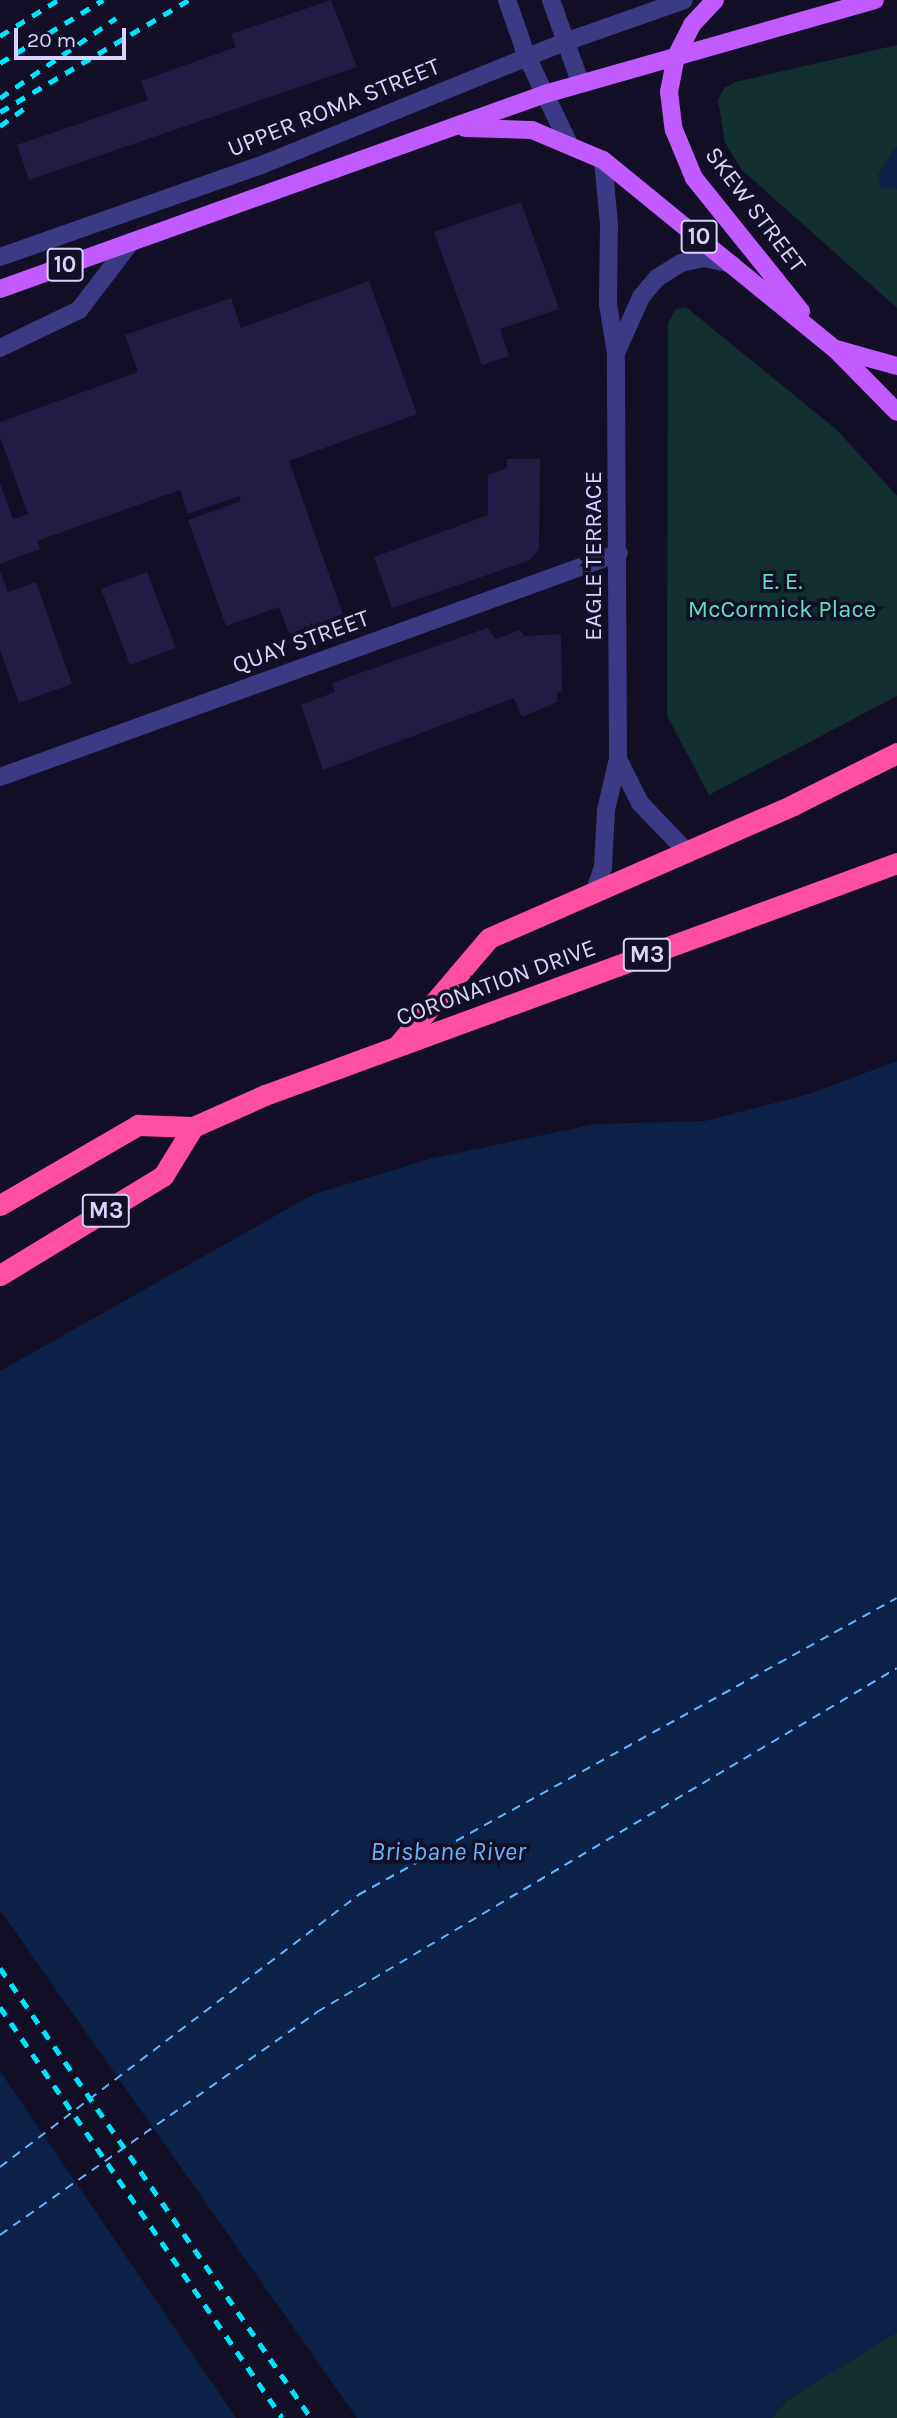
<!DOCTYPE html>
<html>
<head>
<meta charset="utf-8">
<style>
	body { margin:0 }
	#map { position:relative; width:897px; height:2418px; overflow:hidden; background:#130f26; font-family:Karla,sans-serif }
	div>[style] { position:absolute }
	.green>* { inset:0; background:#12302f }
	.water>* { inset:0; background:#0c2248 }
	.pier>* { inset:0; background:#130f26 }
	.ferry>* { height:2px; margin-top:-1px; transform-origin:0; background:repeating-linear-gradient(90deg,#62b6ff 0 9px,transparent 0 16px) }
	.building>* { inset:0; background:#241b47 }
	.minor>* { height:18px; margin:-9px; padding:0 9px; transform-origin:9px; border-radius:9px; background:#3d3a85 }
	.major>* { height:18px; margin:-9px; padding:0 9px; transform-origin:9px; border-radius:9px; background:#c25bff }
	.highway>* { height:21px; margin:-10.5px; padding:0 10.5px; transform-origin:10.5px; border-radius:10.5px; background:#ff4fa3 }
	.rail>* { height:5px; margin-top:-2.5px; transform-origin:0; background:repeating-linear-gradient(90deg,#00e5ff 0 10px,transparent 0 19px) }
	span { translate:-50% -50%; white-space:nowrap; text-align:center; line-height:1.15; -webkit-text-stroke:7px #130f26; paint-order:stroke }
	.shield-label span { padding:2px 5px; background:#130f26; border:2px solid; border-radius:5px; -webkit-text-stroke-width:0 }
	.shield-label { font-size:23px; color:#d9d4ff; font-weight:700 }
	.street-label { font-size:24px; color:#d9d4ff }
	.park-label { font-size:24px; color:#5fe0c0 }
	.water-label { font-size:26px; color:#62b6ff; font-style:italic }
	.scale { position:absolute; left:14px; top:28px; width:112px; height:32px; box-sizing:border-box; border:4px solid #d9d4ff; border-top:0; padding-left:9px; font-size:21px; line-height:24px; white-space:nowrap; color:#d9d4ff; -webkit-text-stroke:5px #130f26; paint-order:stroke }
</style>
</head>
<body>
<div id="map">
	<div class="green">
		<div style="clip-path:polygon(897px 45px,897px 308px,742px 170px,725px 143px,718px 100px,724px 88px,735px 82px)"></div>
		<div style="clip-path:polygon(686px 307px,837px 430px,897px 496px,897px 696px,709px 795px,667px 716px,668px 323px,676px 309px)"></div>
		<div style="clip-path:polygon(897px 2332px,897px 2418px,772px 2418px,787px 2400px)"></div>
	</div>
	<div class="water">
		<div style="clip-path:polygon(897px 146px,897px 189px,881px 187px,878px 175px)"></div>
		<div style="clip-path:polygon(897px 1061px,897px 2332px,787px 2400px,772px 2418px,0 2418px,0 1371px,314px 1194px,433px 1158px,596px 1124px,705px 1121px,809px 1094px)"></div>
	</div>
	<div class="pier">
		<div style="clip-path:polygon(0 1910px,357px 2418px,236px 2418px,0 2071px)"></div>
	</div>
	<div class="ferry">
		<div style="left:0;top:2167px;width:450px;rotate:-37.2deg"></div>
		<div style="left:358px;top:1895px;width:615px;rotate:-28.86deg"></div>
		<div style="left:0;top:2235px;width:388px;rotate:-35.1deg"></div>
		<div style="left:317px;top:2012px;width:674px;rotate:-30.67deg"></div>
	</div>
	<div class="building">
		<div style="clip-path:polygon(331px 0,357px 67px,29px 180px,17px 145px,148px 100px,141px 81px,236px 47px,231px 34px)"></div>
		<div style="clip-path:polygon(521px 202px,559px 309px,500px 329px,509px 356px,482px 365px,434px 232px)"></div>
		<div style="clip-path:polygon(369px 281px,417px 414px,289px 461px,343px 614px,289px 634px,279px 607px,226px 626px,188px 520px,241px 501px,239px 496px,188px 514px,180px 490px,37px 541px,40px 549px,0 564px,0 483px,13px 519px,28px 514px,0 437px,0 422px,138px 372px,125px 335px,231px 298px,241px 328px)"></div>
		<div style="clip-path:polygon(507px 459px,540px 459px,539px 549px,530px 560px,392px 608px,374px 557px,488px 515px,488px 475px,507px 468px)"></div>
		<div style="clip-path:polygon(0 571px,8px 592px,36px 582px,72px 684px,19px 703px,0 650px)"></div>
		<div style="clip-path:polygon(147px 572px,176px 648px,130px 665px,101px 589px)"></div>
		<div style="clip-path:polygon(487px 628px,496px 639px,520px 630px,525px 636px,561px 634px,562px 692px,557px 692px,557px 702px,522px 717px,514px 698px,323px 770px,301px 705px,335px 692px,332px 683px)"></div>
	</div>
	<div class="minor">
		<div style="left:507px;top:0;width:60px;rotate:70.7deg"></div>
		<div style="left:527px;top:57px;width:94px;rotate:64.2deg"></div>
		<div style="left:551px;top:0;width:87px;rotate:70.5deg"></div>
		<div style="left:0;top:257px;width:280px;rotate:-19.4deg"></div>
		<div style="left:264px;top:164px;width:325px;rotate:-22.1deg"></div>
		<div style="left:565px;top:42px;width:126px;rotate:-19.4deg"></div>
		<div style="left:0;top:348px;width:88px;rotate:-25.7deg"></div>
		<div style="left:79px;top:310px;width:86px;rotate:-52.6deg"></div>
		<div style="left:616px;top:353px;width:61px;rotate:-65.9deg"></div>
		<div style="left:641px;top:297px;width:25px;rotate:-50deg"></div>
		<div style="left:657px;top:278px;width:28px;rotate:-32deg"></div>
		<div style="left:681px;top:263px;width:25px;rotate:-12deg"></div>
		<div style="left:705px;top:258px;width:28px;rotate:13deg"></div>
		<div style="left:618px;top:759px;width:49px;rotate:63.4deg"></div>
		<div style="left:640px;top:803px;width:66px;rotate:46.2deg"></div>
		<div style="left:0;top:777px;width:658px;rotate:-19.89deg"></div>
		<div style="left:595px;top:890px;width:24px;rotate:-71deg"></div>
		<div style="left:603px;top:867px;width:57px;rotate:-87deg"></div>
		<div style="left:606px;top:810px;width:52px;rotate:-76.8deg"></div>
		<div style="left:618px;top:759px;width:406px;rotate:-90.3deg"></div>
		<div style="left:616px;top:353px;width:50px;rotate:-99.3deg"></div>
		<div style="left:608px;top:304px;width:80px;rotate:-89.3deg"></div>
		<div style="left:609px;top:224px;width:64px;rotate:-95.4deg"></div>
	</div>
	<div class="major">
		<div style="left:715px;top:0;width:34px;rotate:133deg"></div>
		<div style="left:692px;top:25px;width:35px;rotate:117deg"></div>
		<div style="left:676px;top:56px;width:37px;rotate:101deg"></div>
		<div style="left:669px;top:92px;width:38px;rotate:83deg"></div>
		<div style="left:674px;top:130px;width:52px;rotate:67.4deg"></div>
		<div style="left:694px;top:178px;width:171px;rotate:51.2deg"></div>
		<div style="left:465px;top:128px;width:67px;rotate:1.7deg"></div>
		<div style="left:532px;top:130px;width:77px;rotate:22.9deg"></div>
		<div style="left:603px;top:160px;width:299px;rotate:39.2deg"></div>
		<div style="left:835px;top:349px;width:88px;rotate:45.5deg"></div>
		<div style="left:0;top:289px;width:579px;rotate:-19.69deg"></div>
		<div style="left:545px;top:94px;width:343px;rotate:-15.9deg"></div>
		<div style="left:836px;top:349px;width:63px;rotate:15.6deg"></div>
	</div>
	<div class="highway">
		<div style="left:398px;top:1045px;width:140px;rotate:-49.6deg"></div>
		<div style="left:489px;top:938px;width:332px;rotate:-23.6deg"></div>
		<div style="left:793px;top:805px;width:116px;rotate:-26.6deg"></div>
		<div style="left:0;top:1205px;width:160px;rotate:-30.1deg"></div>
		<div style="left:138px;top:1125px;width:55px;rotate:2.1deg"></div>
		<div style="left:193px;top:1127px;width:79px;rotate:-24deg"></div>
		<div style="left:265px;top:1095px;width:673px;rotate:-20.16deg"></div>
		<div style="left:0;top:1275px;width:191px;rotate:-31.3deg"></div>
		<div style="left:163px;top:1176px;width:57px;rotate:-58.5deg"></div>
	</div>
	<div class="rail">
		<div style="left:0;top:36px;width:68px;rotate:-31.8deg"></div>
		<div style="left:0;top:63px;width:121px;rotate:-31.5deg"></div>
		<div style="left:0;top:98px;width:141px;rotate:-34.6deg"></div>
		<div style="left:0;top:112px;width:220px;rotate:-30.7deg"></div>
		<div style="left:0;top:126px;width:37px;rotate:-36deg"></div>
		<div style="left:0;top:1968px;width:547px;rotate:55.35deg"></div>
		<div style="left:0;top:2007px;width:498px;rotate:55.5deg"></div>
	</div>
	<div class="shield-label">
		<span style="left:699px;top:237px">10</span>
		<span style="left:65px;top:265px">10</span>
		<span style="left:647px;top:955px">M3</span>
		<span style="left:106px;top:1211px">M3</span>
	</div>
	<div class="street-label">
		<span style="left:334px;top:108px;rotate:-22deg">UPPER ROMA STREET</span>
		<span style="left:755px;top:210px;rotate:53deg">SKEW STREET</span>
		<span style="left:594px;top:556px;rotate:-90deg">EAGLE TERRACE</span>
		<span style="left:301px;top:642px;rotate:-20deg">QUAY STREET</span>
		<span style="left:496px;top:983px;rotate:-20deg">CORONATION DRIVE</span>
	</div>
	<div class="park-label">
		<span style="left:782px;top:596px">E. E.<br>McCormick Place</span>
	</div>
	<div class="water-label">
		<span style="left:448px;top:1852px">Brisbane River</span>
	</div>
	<div class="scale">20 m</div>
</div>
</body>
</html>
